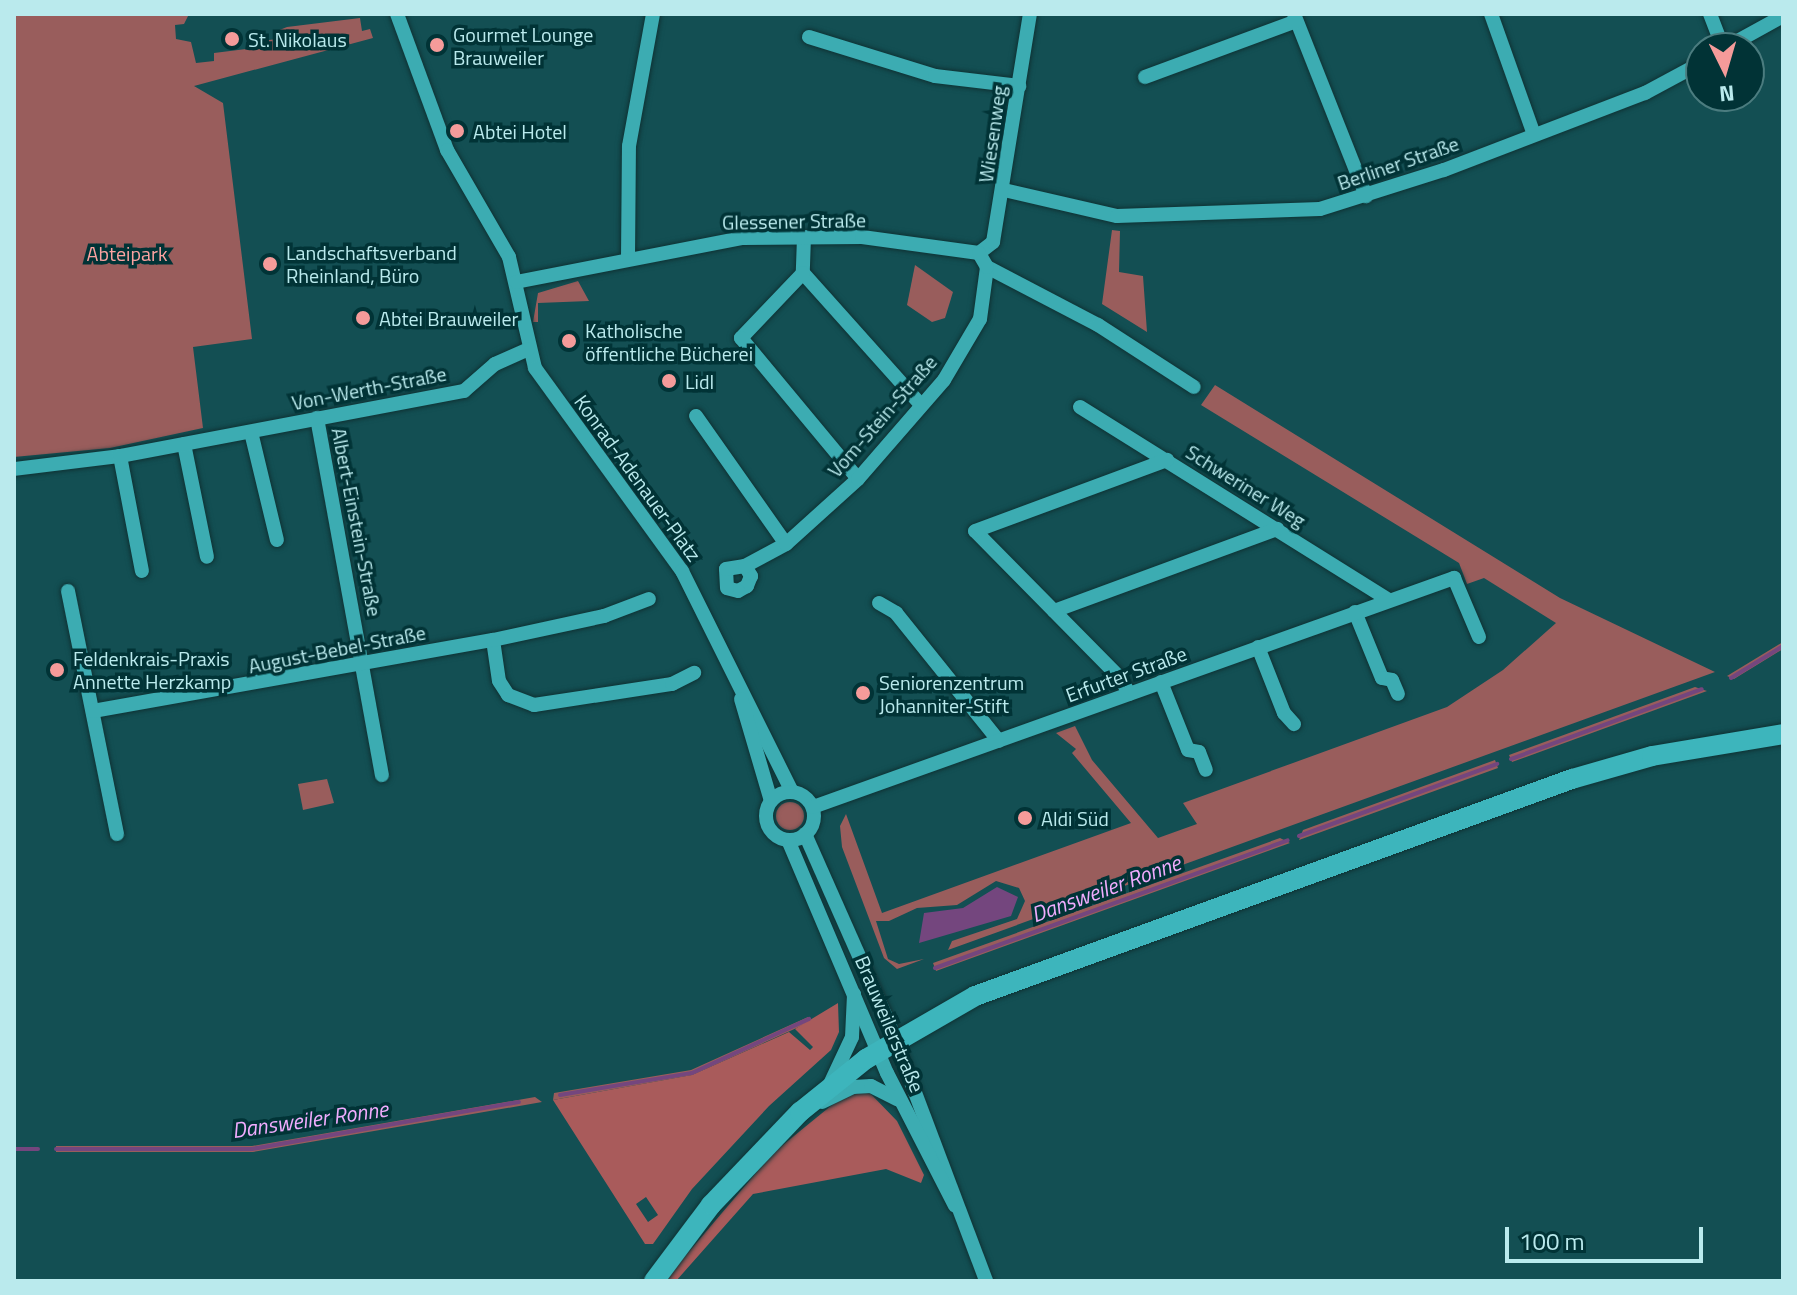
<!DOCTYPE html>
<html>
<head>
<meta charset="utf-8">
<style>
	body { margin:0 }
	#map { position:relative; width:1797px; height:1295px; overflow:hidden; background:#134f53; font-family:"Titillium Web",sans-serif }
	div>[style] { position:absolute }
	.green>* { inset:0; background:#995d5c }
	.round { border-radius:50% }
	.forest>* { inset:0; background:#a95b5b }
	.water>* { inset:0; background:#74467e }
	.stream>* { height:4px; margin:-2px; padding:0 2px; transform-origin:2px; border-radius:2px; background:#74467e }
	.roads { filter:drop-shadow(0 0 2px #0f3234) drop-shadow(0 0 2px #0f3234) }
	.minor>* { height:14px; margin:-7px; padding:0 7px; transform-origin:7px; border-radius:7px; background:#3cacb2 }
	.minor>.ring { margin:-7px; padding:0; box-sizing:content-box; background:none; border:14px solid #3cacb2; border-radius:50% }
	.major>* { height:20px; margin:-10px; padding:0 10px; transform-origin:10px; border-radius:10px; background:#3db5bc }
	.dots>* { width:22px; height:22px; translate:-50% -50%; box-sizing:border-box; border:4px solid #013336; border-radius:50% }
	span { translate:-50% -50%; white-space:nowrap; text-align:center; line-height:1.15; -webkit-text-stroke:7px #013336; paint-order:stroke }
	.poi-label { font-size:20px; color:#baeaed }
	.left { translate:0 -50%; text-align:left }
	.street-label { font-size:20px; color:#baeaed }
	.park-label { font-size:20px; color:#fca3a1 }
	.water-label { font-size:22px; color:#f0acfe; font-style:italic }
	.frame { position:absolute; inset:0; border:16px solid #baeaed; pointer-events:none }
	.north { position:absolute; left:1685px; top:32px; width:80px; height:80px; box-sizing:border-box; background:#013336; border:2px solid #4b7c7f; border-radius:50%; rotate:175deg; font-size:22px; font-weight:700; line-height:32px; text-align:center; color:#baeaed }
	.north::after { content:''; display:block; margin:auto; width:28px; height:36px; background:#f59b9a; clip-path:polygon(50% 0,100% 100%,50% 72%,0 100%) }
	.scale { position:absolute; left:1505px; top:1227px; width:198px; height:36px; box-sizing:border-box; border:4px solid #baeaed; border-top:0; padding-left:10px; font-size:24px; line-height:28px; white-space:nowrap; color:#baeaed; -webkit-text-stroke:6px #013336; paint-order:stroke }
</style>
</head>
<body>
<div id="map">
	<div class="green">
		<div style="clip-path:polygon(14px 14px,189px 14px,184px 24px,175px 25px,176px 39px,191px 42px,196px 63px,214px 61px,214px 53px,269px 46px,269px 40px,277px 39px,277px 31px,287px 27px,360px 18px,362px 31px,370px 29px,373px 38px,194px 86px,223px 103px,252px 339px,193px 347px,203px 428px,110px 448px,14px 457px)"></div>
		<div style="clip-path:polygon(1112px 230px,1120px 231px,1119px 272px,1143px 276px,1147px 332px,1102px 304px)"></div>
		<div style="clip-path:polygon(915px 265px,953px 292px,945px 318px,932px 322px,907px 305px)"></div>
		<div style="clip-path:polygon(578px 281px,589px 301px,538px 303px,538px 322px,533px 322px,538px 293px)"></div>
		<div style="clip-path:polygon(1215px 385px,1560px 598px,1715px 672px,948px 950px,952px 941px,1017px 919px,1025px 901px,1019px 888px,996px 881px,957px 905px,917px 908px,889px 921px,876px 921px,888px 959px,899px 964px,924px 959px,897px 969px,884px 958px,842px 847px,840px 826px,846px 814px,882px 913px,1131px 823px,1072px 753px,1076px 749px,1056px 733px,1075px 726px,1092px 760px,1158px 838px,1197px 824px,1183px 803px,1447px 707px,1503px 670px,1556px 623px,1484px 578px,1467px 584px,1459px 563px,1201px 405px)"></div>
		<div style="clip-path:polygon(1783px 642px,1783px 649px,1734px 679px,1727px 676px)"></div>
		<div style="clip-path:polygon(1695px 687px,1707px 691px,1512px 762px,1509px 755px)"></div>
		<div style="clip-path:polygon(1495px 760px,1498px 768px,1299px 840px,1303px 830px)"></div>
		<div style="clip-path:polygon(327px 779px,334px 803px,303px 810px,298px 784px)"></div>
		<div class="round" style="left:776px;top:802px;width:28px;height:28px"></div>
		<div style="clip-path:polygon(1280px 838px,1290px 843px,936px 971px,933px 963px)"></div>
		<div style="clip-path:polygon(808px 1017px,810px 1022px,692px 1075px,553px 1100px,554px 1093px,691px 1070px)"></div>
		<div style="clip-path:polygon(535px 1097px,542px 1102px,253px 1152px,56px 1152px,56px 1146px,252px 1146px)"></div>
	</div>
	<div class="forest">
		<div style="clip-path:polygon(evenodd,838px 1003px,839px 1032px,831px 1050px,769px 1106px,692px 1189px,653px 1244px,645px 1244px,553px 1100px,692px 1075px,789px 1032px,810px 1050px,813px 1047px,795px 1029px,838px 1003px,646px 1197px,658px 1215px,648px 1222px,636px 1204px,646px 1197px)"></div>
		<div style="clip-path:polygon(867px 1090px,897px 1121px,924px 1175px,921px 1183px,886px 1169px,753px 1194px,676px 1281px,664px 1281px,773px 1153px,843px 1096px)"></div>
	</div>
	<div class="water">
		<div style="clip-path:polygon(997px 887px,1018px 897px,1011px 916px,919px 943px,924px 913px,963px 908px)"></div>
	</div>
	<div class="stream">
		<div style="left:1731px;top:678px;width:61px;rotate:-31.6deg"></div>
		<div style="left:1511px;top:759px;width:203px;rotate:-20.1deg"></div>
		<div style="left:1299px;top:836px;width:211px;rotate:-20deg"></div>
		<div style="left:935px;top:968px;width:375px;rotate:-19.9deg"></div>
		<div style="left:560px;top:1095px;width:134px;rotate:-9.5deg"></div>
		<div style="left:692px;top:1073px;width:129px;rotate:-24.8deg"></div>
		<div style="left:14px;top:1149px;width:24px"></div>
		<div style="left:56px;top:1149px;width:196px"></div>
		<div style="left:252px;top:1149px;width:271px;rotate:-10deg"></div>
	</div>
	<div class="roads">
		<div class="minor">
			<div style="left:397px;top:14px;width:145px;rotate:69.8deg"></div>
			<div style="left:447px;top:150px;width:124px;rotate:59.9deg"></div>
			<div style="left:509px;top:257px;width:114px;rotate:76.8deg"></div>
			<div style="left:535px;top:368px;width:251px;rotate:54.1deg"></div>
			<div style="left:682px;top:571px;width:247px;rotate:63.5deg"></div>
			<div style="left:1294px;top:14px;width:196px;rotate:68.4deg"></div>
			<div style="left:1491px;top:14px;width:128px;rotate:70.4deg"></div>
			<div style="left:1710px;top:14px;width:36px;rotate:69deg"></div>
			<div style="left:809px;top:37px;width:132px;rotate:17.2deg"></div>
			<div style="left:935px;top:76px;width:85px;rotate:6.8deg"></div>
			<div style="left:1725px;top:48px;width:66px;rotate:-28.9deg"></div>
			<div style="left:1145px;top:77px;width:161px;rotate:-20.3deg"></div>
			<div style="left:1004px;top:190px;width:116px;rotate:13deg"></div>
			<div style="left:1117px;top:216px;width:203px;rotate:-2deg"></div>
			<div style="left:1320px;top:209px;width:130px;rotate:-17.5deg"></div>
			<div style="left:1444px;top:170px;width:215px;rotate:-21deg"></div>
			<div style="left:1645px;top:93px;width:64px;rotate:-28.2deg"></div>
			<div style="left:804px;top:237px;width:36px;rotate:92deg"></div>
			<div style="left:803px;top:273px;width:177px;rotate:48.2deg"></div>
			<div style="left:979px;top:253px;width:18px;rotate:-38deg"></div>
			<div style="left:993px;top:242px;width:231px;rotate:-80.8deg"></div>
			<div style="left:628px;top:257px;width:111px;rotate:-89.5deg"></div>
			<div style="left:629px;top:146px;width:134px;rotate:-79.7deg"></div>
			<div style="left:987px;top:267px;width:125px;rotate:27.6deg"></div>
			<div style="left:1098px;top:325px;width:114px;rotate:32.9deg"></div>
			<div style="left:803px;top:273px;width:90px;rotate:133.6deg"></div>
			<div style="left:741px;top:338px;width:183px;rotate:50.3deg"></div>
			<div style="left:516px;top:282px;width:231px;rotate:-11deg"></div>
			<div style="left:743px;top:238px;width:119px;rotate:-0.5deg"></div>
			<div style="left:862px;top:237px;width:118px;rotate:7.8deg"></div>
			<div style="left:1080px;top:407px;width:364px;rotate:32deg"></div>
			<div style="left:696px;top:416px;width:156px;rotate:54.9deg"></div>
			<div style="left:317px;top:418px;width:363px;rotate:79.7deg"></div>
			<div style="left:251px;top:432px;width:111px;rotate:76.5deg"></div>
			<div style="left:184px;top:444px;width:115px;rotate:78.5deg"></div>
			<div style="left:120px;top:456px;width:117px;rotate:79.2deg"></div>
			<div style="left:14px;top:469px;width:107px;rotate:-7deg"></div>
			<div style="left:120px;top:456px;width:350px;rotate:-10.7deg"></div>
			<div style="left:464px;top:391px;width:41px;rotate:-41.1deg"></div>
			<div style="left:495px;top:364px;width:36px;rotate:-24deg"></div>
			<div style="left:745px;top:566px;width:12px;rotate:59deg"></div>
			<div style="left:751px;top:576px;width:11px;rotate:112deg"></div>
			<div style="left:747px;top:586px;width:10px;rotate:151deg"></div>
			<div style="left:738px;top:591px;width:11px;rotate:-165deg"></div>
			<div style="left:727px;top:588px;width:19px;rotate:-93deg"></div>
			<div style="left:726px;top:569px;width:19px;rotate:-9deg"></div>
			<div style="left:745px;top:566px;width:47px;rotate:-28.2deg"></div>
			<div style="left:786px;top:544px;width:97px;rotate:-42.1deg"></div>
			<div style="left:858px;top:479px;width:131px;rotate:-49deg"></div>
			<div style="left:944px;top:380px;width:71px;rotate:-59.5deg"></div>
			<div style="left:980px;top:319px;width:52px;rotate:-82.3deg"></div>
			<div style="left:987px;top:267px;width:16px;rotate:-120deg"></div>
			<div style="left:68px;top:591px;width:248px;rotate:78.6deg"></div>
			<div style="left:879px;top:603px;width:20px;rotate:30deg"></div>
			<div style="left:896px;top:613px;width:164px;rotate:51.2deg"></div>
			<div style="left:1054px;top:611px;width:238px;rotate:-20.2deg"></div>
			<div style="left:1355px;top:612px;width:71px;rotate:67.8deg"></div>
			<div style="left:1382px;top:678px;width:10px;rotate:11deg"></div>
			<div style="left:1392px;top:680px;width:15px;rotate:67deg"></div>
			<div style="left:493px;top:640px;width:41px;rotate:81.7deg"></div>
			<div style="left:499px;top:681px;width:17px;rotate:57deg"></div>
			<div style="left:508px;top:695px;width:28px;rotate:21deg"></div>
			<div style="left:534px;top:705px;width:140px;rotate:-8.7deg"></div>
			<div style="left:672px;top:684px;width:25px;rotate:-27deg"></div>
			<div style="left:1258px;top:647px;width:71px;rotate:68.5deg"></div>
			<div style="left:1284px;top:713px;width:15px;rotate:48deg"></div>
			<div style="left:1161px;top:682px;width:73px;rotate:68.3deg"></div>
			<div style="left:1188px;top:750px;width:11px;rotate:10deg"></div>
			<div style="left:1199px;top:752px;width:19px;rotate:69deg"></div>
			<div style="left:1129px;top:694px;width:16px;rotate:-117deg"></div>
			<div style="left:1122px;top:680px;width:209px;rotate:-134.6deg"></div>
			<div style="left:975px;top:531px;width:205px;rotate:-20.3deg"></div>
			<div style="left:741px;top:699px;width:106px;rotate:73.6deg"></div>
			<div style="left:93px;top:711px;width:406px;rotate:-10.1deg"></div>
			<div style="left:493px;top:640px;width:114px;rotate:-12.2deg"></div>
			<div style="left:604px;top:616px;width:48px;rotate:-20.7deg"></div>
			<div class="ring" style="left:766px;top:792px;width:34px;height:34px"></div>
			<div style="left:813px;top:807px;width:681px;rotate:-19.66deg"></div>
			<div style="left:1454px;top:578px;width:64px;rotate:67deg"></div>
			<div style="left:805px;top:834px;width:205px;rotate:66.1deg"></div>
			<div style="left:888px;top:1021px;width:278px;rotate:69.3deg"></div>
			<div style="left:788px;top:840px;width:253px;rotate:67deg"></div>
			<div style="left:887px;top:1073px;width:149px;rotate:62.9deg"></div>
			<div style="left:830px;top:1084px;width:52px;rotate:-64.9deg"></div>
			<div style="left:852px;top:1037px;width:43px;rotate:-87.3deg"></div>
			<div style="left:822px;top:1102px;width:34px;rotate:-26deg"></div>
			<div style="left:853px;top:1087px;width:18px;rotate:-3deg"></div>
			<div style="left:871px;top:1086px;width:30px;rotate:27deg"></div>
		</div>
		<div class="major">
			<div style="left:654px;top:1281px;width:95px;rotate:-53.1deg"></div>
			<div style="left:711px;top:1205px;width:129px;rotate:-46.3deg"></div>
			<div style="left:800px;top:1112px;width:85px;rotate:-38.8deg"></div>
			<div style="left:866px;top:1059px;width:126px;rotate:-30deg"></div>
			<div style="left:975px;top:996px;width:635px;rotate:-19.98deg"></div>
			<div style="left:1572px;top:779px;width:83px;rotate:-16deg"></div>
			<div style="left:1652px;top:756px;width:133px;rotate:-9.5deg"></div>
		</div>
	</div>
	<div class="dots">
		<div style="left:232px;top:39px;background:#f59b9a"></div>
		<div style="left:437px;top:45px;background:#f59b9a"></div>
		<div style="left:457px;top:131px;background:#f59b9a"></div>
		<div style="left:270px;top:264px;background:#f59b9a"></div>
		<div style="left:363px;top:318px;background:#f59b9a"></div>
		<div style="left:569px;top:341px;background:#f59b9a"></div>
		<div style="left:669px;top:381px;background:#f59b9a"></div>
		<div style="left:57px;top:670px;background:#f59b9a"></div>
		<div style="left:863px;top:693px;background:#f59b9a"></div>
		<div style="left:1025px;top:818px;background:#f59b9a"></div>
	</div>
	<div class="poi-label">
		<span class="left" style="left:453px;top:46px">Gourmet Lounge<br>Brauweiler</span>
		<span class="left" style="left:248px;top:39px">St. Nikolaus</span>
		<span class="left" style="left:473px;top:131px">Abtei Hotel</span>
		<span class="left" style="left:286px;top:264px">Landschaftsverband<br>Rheinland, Büro</span>
		<span class="left" style="left:379px;top:318px">Abtei Brauweiler</span>
		<span class="left" style="left:585px;top:342px">Katholische<br>öffentliche Bücherei</span>
		<span class="left" style="left:685px;top:381px">Lidl</span>
		<span class="left" style="left:73px;top:670px">Feldenkrais-Praxis<br>Annette Herzkamp</span>
		<span class="left" style="left:879px;top:694px">Seniorenzentrum<br>Johanniter-Stift</span>
		<span class="left" style="left:1041px;top:818px">Aldi Süd</span>
	</div>
	<div class="street-label">
		<span style="left:992px;top:134px;rotate:-82deg">Wiesenweg</span>
		<span style="left:1398px;top:163px;rotate:-19deg">Berliner Straße</span>
		<span style="left:794px;top:221px;rotate:-1deg">Glessener Straße</span>
		<span style="left:369px;top:388px;rotate:-11deg">Von-Werth-Straße</span>
		<span style="left:882px;top:416px;rotate:-49deg">Vom-Stein-Straße</span>
		<span style="left:638px;top:478px;rotate:54deg">Konrad-Adenauer-Platz</span>
		<span style="left:1246px;top:486px;rotate:32deg">Schweriner Weg</span>
		<span style="left:357px;top:522px;rotate:79deg">Albert-Einstein-Straße</span>
		<span style="left:337px;top:649px;rotate:-11deg">August-Bebel-Straße</span>
		<span style="left:1126px;top:674px;rotate:-20deg">Erfurter Straße</span>
		<span style="left:890px;top:1024px;rotate:67deg">Brauweilerstraße</span>
	</div>
	<div class="park-label">
		<span style="left:127px;top:253px">Abteipark</span>
	</div>
	<div class="water-label">
		<span style="left:1106px;top:889px;rotate:-20deg">Dansweiler Ronne</span>
		<span style="left:310px;top:1120px;rotate:-8deg">Dansweiler Ronne</span>
	</div>
	<div class="frame"></div>
	<div class="north">N</div>
	<div class="scale">100 m</div>
</div>
</body>
</html>
